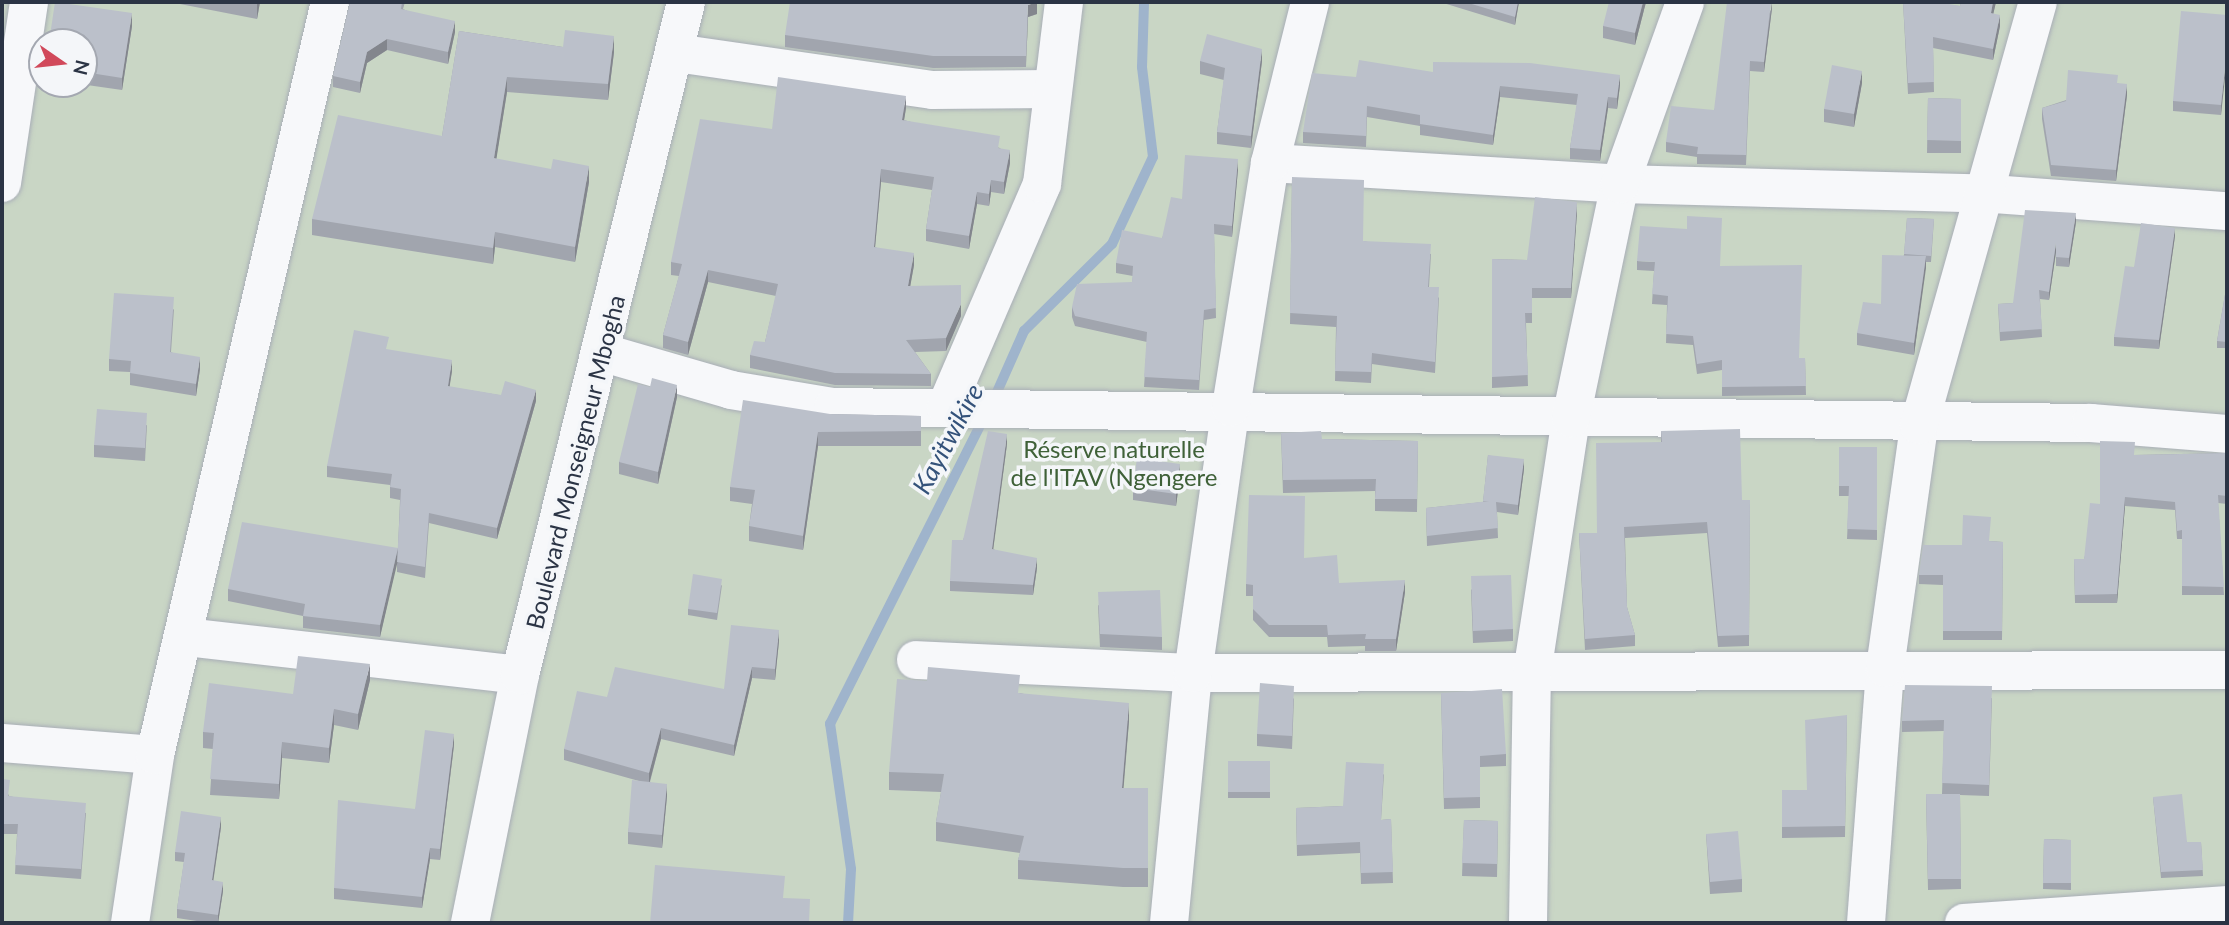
<!DOCTYPE html>
<html>
<head>
<meta charset="utf-8">
<style>
	body { margin:0 }
	#map { position:relative; width:2229px; height:925px; overflow:hidden; background:#e4e7ec; font-family:Lato,sans-serif }
	div>[style] { position:absolute }
	.green>* { inset:0; background:#c9d6c5 }
	.stream>* { height:10px; margin:-5px; padding:0 5px; transform-origin:5px; border-radius:5px; background:#9fb4cc }
	.roads { filter:drop-shadow(0 0 2px #a9aeb7) drop-shadow(0 0 2px #a9aeb7) }
	.minor>* { height:38px; margin:-19px; padding:0 19px; transform-origin:19px; border-radius:19px; background:#f7f8fa }
	.tertiary>* { height:38px; margin:-19px; padding:0 19px; transform-origin:19px; border-radius:19px; background:#f7f8fa }
	.wall>* { inset:0; background:#a1a5ae }
	.shaded-wall>* { inset:0; background:#83868d }
	.building>* { inset:0; background:#bbc0ca }
	span { translate:-50% -50%; white-space:nowrap; text-align:center; line-height:1.15; -webkit-text-stroke:7px #f4f6f9; paint-order:stroke }
	.park-label { font-size:24px; color:#3f6138 }
	.street-label { font-size:24px; color:#2b3445 }
	.water-label { font-size:26px; color:#34527a; font-style:italic }
	.frame { position:absolute; inset:0; border:4px solid #2b3445; pointer-events:none }
	.north { position:absolute; left:28px; top:28px; width:70px; height:70px; box-sizing:border-box; background:#f4f6f9; border:2px solid #a4a8b1; border-radius:50%; rotate:104deg; font-size:19px; font-weight:700; line-height:28px; text-align:center; color:#2b3445 }
	.north::after { content:''; display:block; margin:auto; width:24px; height:32px; background:#d1495b; clip-path:polygon(50% 0,100% 100%,50% 72%,0 100%) }
</style>
</head>
<body>
<div id="map">
	<div class="green">
		<div style="clip-path:polygon(evenodd,2px 2px,2227px 2px,2227px 923px,2px 923px,2px 2px,42px 42px,84px 42px,84px 84px,42px 84px,42px 42px)"></div>
	</div>
	<div class="stream">
		<div style="left:993px;top:401px;width:77px;rotate:-66.1deg"></div>
		<div style="left:1024px;top:331px;width:124px;rotate:-44.7deg"></div>
		<div style="left:1112px;top:244px;width:96px;rotate:-64.8deg"></div>
		<div style="left:1153px;top:157px;width:91px;rotate:-97deg"></div>
		<div style="left:1142px;top:67px;width:65px;rotate:-88.2deg"></div>
		<div style="left:848px;top:923px;width:54px;rotate:-86.8deg"></div>
		<div style="left:851px;top:869px;width:147px;rotate:-98.2deg"></div>
		<div style="left:830px;top:724px;width:343px;rotate:-63.3deg"></div>
	</div>
	<div class="roads">
		<div class="minor">
			<div style="left:676px;top:53px;width:259px;rotate:8.2deg"></div>
			<div style="left:932px;top:90px;width:121px;rotate:-0.5deg"></div>
			<div style="left:1270px;top:163px;width:351px;rotate:3.4deg"></div>
			<div style="left:1620px;top:184px;width:373px;rotate:1.5deg"></div>
			<div style="left:1993px;top:194px;width:235px;rotate:4.2deg"></div>
			<div style="left:2px;top:183px;width:183px;rotate:-81.5deg"></div>
			<div style="left:604px;top:353px;width:132px;rotate:16.2deg"></div>
			<div style="left:731px;top:390px;width:103px;rotate:9.5deg"></div>
			<div style="left:833px;top:407px;width:1258px;rotate:0.73deg"></div>
			<div style="left:2091px;top:423px;width:136px;rotate:4.6deg"></div>
			<div style="left:946px;top:407px;width:243px;rotate:-66.7deg"></div>
			<div style="left:1042px;top:184px;width:183px;rotate:-83.1deg"></div>
			<div style="left:186px;top:637px;width:336px;rotate:6.5deg"></div>
			<div style="left:916px;top:660px;width:277px;rotate:2.7deg"></div>
			<div style="left:1193px;top:673px;width:1034px;rotate:-0.17deg"></div>
			<div style="left:2px;top:743px;width:153px;rotate:4.5deg"></div>
			<div style="left:130px;top:923px;width:170px;rotate:-81.5deg"></div>
			<div style="left:155px;top:755px;width:773px;rotate:-76.92deg"></div>
			<div style="left:1169px;top:923px;width:251px;rotate:-84.5deg"></div>
			<div style="left:1193px;top:673px;width:269px;rotate:-81.9deg"></div>
			<div style="left:1231px;top:407px;width:247px;rotate:-80.9deg"></div>
			<div style="left:1270px;top:163px;width:166px;rotate:-76deg"></div>
			<div style="left:1528px;top:923px;width:250px;rotate:-89.1deg"></div>
			<div style="left:1532px;top:673px;width:258px;rotate:-81.3deg"></div>
			<div style="left:1571px;top:418px;width:239px;rotate:-78.2deg"></div>
			<div style="left:1620px;top:184px;width:193px;rotate:-70.3deg"></div>
			<div style="left:1866px;top:923px;width:256px;rotate:-85.7deg"></div>
			<div style="left:1885px;top:668px;width:245px;rotate:-82deg"></div>
			<div style="left:1919px;top:425px;width:439px;rotate:-74.3deg"></div>
			<div style="left:1964px;top:923px;width:264px;rotate:-3.9deg"></div>
		</div>
		<div class="tertiary">
			<div style="left:470px;top:923px;width:253px;rotate:-78.6deg"></div>
			<div style="left:520px;top:675px;width:693px;rotate:-76.14deg"></div>
		</div>
	</div>
	<div class="wall">
		<div style="clip-path:polygon(180px 2px,260px 2px,257px 19px,180px 4px)"></div>
		<div style="clip-path:polygon(350px 2px,405px 2px,403px 9px,455px 32px,448px 64px,387px 50px,367px 63px,360px 93px,333px 87px,333px 76px)"></div>
		<div style="clip-path:polygon(1440px 2px,1519px 2px,1515px 25px)"></div>
		<div style="clip-path:polygon(1646px 2px,1635px 45px,1603px 38px,1603px 26px)"></div>
		<div style="clip-path:polygon(1903px 2px,1960px 6px,1961px 2px,1996px 2px,1993px 14px,2000px 26px,1993px 60px,1933px 48px,1934px 92px,1908px 94px)"></div>
		<div style="clip-path:polygon(1772px 8px,1764px 72px,1750px 71px,1746px 165px,1697px 164px,1697px 157px,1666px 152px,1666px 142px,1714px 110px)"></div>
		<div style="clip-path:polygon(1037px 14px,1028px 17px,1026px 67px,933px 68px,785px 47px,785px 35px)"></div>
		<div style="clip-path:polygon(2227px 15px,2221px 115px,2173px 111px,2173px 101px)"></div>
		<div style="clip-path:polygon(132px 26px,122px 90px,80px 84px,84px 84px,84px 42px)"></div>
		<div style="clip-path:polygon(459px 31px,563px 47px,614px 52px,608px 100px,507px 92px,496px 159px,589px 182px,575px 262px,495px 247px,493px 264px,312px 235px,312px 219px,442px 136px)"></div>
		<div style="clip-path:polygon(1200px 61px,1262px 61px,1251px 148px,1217px 144px,1217px 132px,1224px 80px,1200px 74px)"></div>
		<div style="clip-path:polygon(1433px 72px,1620px 85px,1617px 109px,1608px 108px,1600px 161px,1570px 159px,1570px 148px,1577px 105px,1500px 97px,1493px 145px,1420px 135px,1420px 126px,1367px 117px,1366px 147px,1303px 143px,1303px 132px,1356px 77px)"></div>
		<div style="clip-path:polygon(1862px 83px,1854px 127px,1824px 122px,1824px 109px)"></div>
		<div style="clip-path:polygon(2118px 83px,2127px 95px,2116px 181px,2051px 176px,2042px 119px,2042px 108px)"></div>
		<div style="clip-path:polygon(1928px 98px,1961px 99px,1961px 153px,1927px 153px)"></div>
		<div style="clip-path:polygon(906px 108px,904px 120px,1000px 148px,1010px 163px,1004px 194px,991px 192px,989px 206px,977px 204px,969px 249px,926px 241px,926px 229px,932px 190px,881px 182px,875px 247px,914px 265px,910px 286px,961px 316px,946px 351px,915px 352px,931px 374px,931px 386px,835px 385px,750px 368px,750px 355px,765px 342px,776px 296px,708px 282px,688px 355px,663px 348px,663px 335px,679px 276px,671px 275px,671px 262px,772px 129px)"></div>
		<div style="clip-path:polygon(1238px 169px,1232px 237px,1214px 234px,1216px 318px,1204px 320px,1199px 390px,1144px 387px,1147px 342px,1075px 326px,1072px 317px,1072px 307px,1132px 282px,1133px 276px,1116px 273px,1116px 263px,1162px 238px,1182px 199px)"></div>
		<div style="clip-path:polygon(1292px 177px,1363px 241px,1431px 254px,1429px 287px,1439px 298px,1435px 373px,1372px 364px,1371px 383px,1335px 381px,1336px 327px,1290px 324px)"></div>
		<div style="clip-path:polygon(1577px 212px,1571px 298px,1532px 298px,1532px 323px,1526px 323px,1528px 386px,1492px 388px,1492px 259px,1527px 260px)"></div>
		<div style="clip-path:polygon(1907px 218px,1934px 219px,1931px 262px,1926px 262px,1914px 355px,1857px 345px,1857px 333px,1881px 304px,1904px 255px)"></div>
		<div style="clip-path:polygon(2076px 222px,2069px 267px,2056px 266px,2056px 252px,2049px 300px,2040px 299px,2042px 337px,2000px 341px,1998px 304px,2013px 303px)"></div>
		<div style="clip-path:polygon(2175px 236px,2159px 349px,2114px 346px,2114px 337px,2134px 267px)"></div>
		<div style="clip-path:polygon(1637px 261px,1720px 266px,1799px 358px,1805px 358px,1806px 395px,1722px 396px,1722px 370px,1697px 374px,1693px 345px,1666px 343px,1667px 305px,1652px 304px,1654px 271px,1637px 270px)"></div>
		<div style="clip-path:polygon(2227px 283px,2227px 348px,2217px 348px,2217px 341px)"></div>
		<div style="clip-path:polygon(174px 309px,171px 352px,200px 369px,196px 396px,130px 385px,130px 372px,109px 371px,109px 359px)"></div>
		<div style="clip-path:polygon(388px 350px,452px 371px,449px 387px,536px 401px,497px 539px,429px 523px,425px 578px,397px 572px,397px 561px,380px 637px,303px 628px,303px 616px,228px 601px,228px 589px,398px 548px,400px 500px,390px 498px,390px 485px,327px 477px,327px 466px)"></div>
		<div style="clip-path:polygon(677px 397px,658px 484px,619px 474px,619px 462px)"></div>
		<div style="clip-path:polygon(830px 414px,921px 416px,921px 446px,818px 446px,803px 550px,749px 541px,749px 526px,752px 504px,730px 501px,730px 487px)"></div>
		<div style="clip-path:polygon(147px 425px,145px 461px,94px 457px,94px 445px)"></div>
		<div style="clip-path:polygon(1661px 431px,1742px 500px,1750px 500px,1749px 646px,1718px 647px,1707px 533px,1625px 538px,1627px 607px,1635px 635px,1635px 646px,1585px 650px,1579px 533px,1597px 533px,1661px 442px)"></div>
		<div style="clip-path:polygon(1281px 433px,1322px 439px,1418px 441px,1417px 512px,1375px 511px,1375px 491px,1283px 493px)"></div>
		<div style="clip-path:polygon(1007px 444px,993px 549px,1037px 568px,1033px 595px,950px 591px,950px 581px,963px 540px)"></div>
		<div style="clip-path:polygon(1839px 447px,1877px 447px,1877px 540px,1847px 539px,1849px 496px,1839px 496px)"></div>
		<div style="clip-path:polygon(2227px 453px,2227px 504px,2218px 503px,2224px 595px,2182px 595px,2182px 539px,2177px 539px,2175px 510px,2125px 506px,2117px 603px,2075px 603px,2074px 559px,2084px 559px,2100px 504px,2134px 455px)"></div>
		<div style="clip-path:polygon(1488px 455px,1524px 469px,1518px 515px,1497px 512px,1498px 538px,1427px 546px,1426px 508px,1483px 502px)"></div>
		<div style="clip-path:polygon(1180px 476px,1176px 506px,1133px 500px,1133px 488px)"></div>
		<div style="clip-path:polygon(1990px 541px,2003px 542px,2002px 640px,1943px 640px,1943px 585px,1919px 584px,1919px 575px,1962px 545px)"></div>
		<div style="clip-path:polygon(1304px 558px,1339px 583px,1405px 592px,1396px 651px,1365px 651px,1365px 646px,1328px 647px,1327px 637px,1269px 637px,1253px 620px,1253px 596px,1246px 596px,1246px 584px)"></div>
		<div style="clip-path:polygon(722px 585px,717px 620px,688px 615px,688px 609px)"></div>
		<div style="clip-path:polygon(1471px 589px,1513px 629px,1513px 641px,1473px 643px)"></div>
		<div style="clip-path:polygon(1098px 605px,1162px 637px,1162px 650px,1100px 647px)"></div>
		<div style="clip-path:polygon(779px 641px,775px 680px,752px 678px,734px 756px,661px 739px,650px 782px,667px 796px,662px 848px,628px 844px,628px 832px,639px 781px,564px 760px,564px 749px,607px 697px,724px 689px)"></div>
		<div style="clip-path:polygon(370px 680px,358px 730px,334px 725px,329px 763px,282px 758px,279px 799px,210px 795px,213px 749px,203px 748px,203px 732px,293px 694px)"></div>
		<div style="clip-path:polygon(1020px 693px,1129px 721px,1123px 788px,1148px 788px,1148px 887px,1123px 887px,1018px 879px,1018px 860px,1020px 853px,936px 841px,936px 822px,941px 792px,889px 790px,889px 772px)"></div>
		<div style="clip-path:polygon(1441px 693px,1506px 754px,1506px 766px,1480px 767px,1480px 808px,1444px 809px)"></div>
		<div style="clip-path:polygon(1294px 698px,1292px 749px,1257px 746px,1257px 734px)"></div>
		<div style="clip-path:polygon(1992px 698px,1989px 796px,1960px 795px,1961px 889px,1928px 890px,1926px 794px,1942px 794px,1944px 731px,1902px 732px,1902px 721px)"></div>
		<div style="clip-path:polygon(1847px 715px,1845px 837px,1782px 838px,1782px 790px,1807px 790px)"></div>
		<div style="clip-path:polygon(454px 745px,440px 860px,430px 859px,422px 908px,334px 899px,334px 888px,415px 809px)"></div>
		<div style="clip-path:polygon(1228px 761px,1270px 761px,1270px 798px,1228px 798px)"></div>
		<div style="clip-path:polygon(1384px 774px,1381px 820px,1391px 819px,1393px 883px,1361px 884px,1360px 853px,1297px 856px,1296px 808px,1343px 806px)"></div>
		<div style="clip-path:polygon(2px 779px,9px 796px,86px 813px,81px 879px,15px 874px,17px 834px,2px 834px)"></div>
		<div style="clip-path:polygon(2153px 797px,2187px 842px,2201px 842px,2203px 876px,2161px 878px)"></div>
		<div style="clip-path:polygon(1464px 820px,1498px 821px,1497px 877px,1462px 876px)"></div>
		<div style="clip-path:polygon(221px 827px,213px 880px,223px 891px,218px 923px,210px 923px,177px 918px,177px 909px,184px 862px,175px 861px,175px 852px)"></div>
		<div style="clip-path:polygon(1706px 834px,1742px 879px,1742px 892px,1710px 894px)"></div>
		<div style="clip-path:polygon(2044px 839px,2071px 840px,2071px 890px,2043px 889px)"></div>
	</div>
	<div class="shaded-wall">
		<div style="clip-path:polygon(257px 2px,260px 2px,257px 19px)"></div>
		<div style="clip-path:polygon(1037px 2px,1037px 14px,1028px 17px,1026px 67px,1028px 5px)"></div>
		<div style="clip-path:polygon(1518px 2px,1519px 2px,1515px 25px,1515px 17px)"></div>
		<div style="clip-path:polygon(1643px 2px,1646px 2px,1635px 45px,1635px 33px)"></div>
		<div style="clip-path:polygon(1772px 2px,1772px 8px,1764px 72px,1764px 62px)"></div>
		<div style="clip-path:polygon(1993px 2px,1996px 2px,1991px 24px,1991px 13px)"></div>
		<div style="clip-path:polygon(132px 13px,132px 26px,122px 90px,122px 78px)"></div>
		<div style="clip-path:polygon(2000px 15px,2000px 26px,1993px 60px,1993px 49px)"></div>
		<div style="clip-path:polygon(455px 21px,455px 32px,448px 64px,448px 52px)"></div>
		<div style="clip-path:polygon(614px 36px,614px 52px,608px 100px,608px 84px)"></div>
		<div style="clip-path:polygon(387px 39px,387px 50px,367px 63px,360px 93px,360px 82px,367px 52px)"></div>
		<div style="clip-path:polygon(1262px 49px,1262px 61px,1251px 148px,1251px 136px)"></div>
		<div style="clip-path:polygon(2227px 50px,2227px 60px,2221px 115px,2221px 105px)"></div>
		<div style="clip-path:polygon(1862px 71px,1862px 83px,1854px 127px,1854px 114px)"></div>
		<div style="clip-path:polygon(1620px 75px,1620px 85px,1617px 109px,1617px 98px)"></div>
		<div style="clip-path:polygon(507px 77px,507px 92px,494px 174px,494px 158px)"></div>
		<div style="clip-path:polygon(2127px 84px,2127px 95px,2116px 181px,2116px 170px)"></div>
		<div style="clip-path:polygon(1500px 86px,1500px 97px,1493px 145px,1493px 135px)"></div>
		<div style="clip-path:polygon(906px 96px,906px 108px,902px 133px,902px 120px)"></div>
		<div style="clip-path:polygon(1608px 97px,1608px 108px,1600px 161px,1600px 150px)"></div>
		<div style="clip-path:polygon(1010px 150px,1010px 163px,1004px 194px,1004px 182px)"></div>
		<div style="clip-path:polygon(1238px 159px,1238px 169px,1232px 237px,1232px 226px)"></div>
		<div style="clip-path:polygon(589px 166px,589px 182px,575px 262px,575px 247px)"></div>
		<div style="clip-path:polygon(881px 169px,881px 182px,874px 259px,874px 247px)"></div>
		<div style="clip-path:polygon(991px 180px,991px 192px,989px 206px,989px 194px)"></div>
		<div style="clip-path:polygon(977px 192px,977px 204px,969px 249px,969px 236px)"></div>
		<div style="clip-path:polygon(1577px 202px,1577px 212px,1571px 298px,1571px 288px)"></div>
		<div style="clip-path:polygon(2076px 213px,2076px 222px,2069px 267px,2069px 258px)"></div>
		<div style="clip-path:polygon(2175px 228px,2175px 236px,2159px 349px,2159px 340px)"></div>
		<div style="clip-path:polygon(495px 232px,495px 247px,493px 264px,493px 248px)"></div>
		<div style="clip-path:polygon(2056px 243px,2056px 252px,2049px 300px,2049px 292px)"></div>
		<div style="clip-path:polygon(914px 253px,914px 265px,908px 299px,908px 286px)"></div>
		<div style="clip-path:polygon(1926px 256px,1926px 268px,1914px 355px,1914px 343px)"></div>
		<div style="clip-path:polygon(708px 270px,708px 282px,688px 355px,688px 342px)"></div>
		<div style="clip-path:polygon(961px 304px,961px 316px,946px 351px,946px 338px)"></div>
		<div style="clip-path:polygon(200px 357px,200px 369px,196px 396px,196px 384px)"></div>
		<div style="clip-path:polygon(452px 360px,452px 371px,448px 397px,448px 386px)"></div>
		<div style="clip-path:polygon(677px 385px,677px 397px,658px 484px,658px 472px)"></div>
		<div style="clip-path:polygon(536px 390px,536px 401px,497px 539px,497px 528px)"></div>
		<div style="clip-path:polygon(818px 432px,818px 446px,803px 550px,803px 536px)"></div>
		<div style="clip-path:polygon(1007px 434px,1007px 444px,992px 559px,992px 549px)"></div>
		<div style="clip-path:polygon(1524px 459px,1524px 469px,1518px 515px,1518px 505px)"></div>
		<div style="clip-path:polygon(1180px 464px,1180px 476px,1176px 506px,1176px 494px)"></div>
		<div style="clip-path:polygon(2125px 497px,2125px 506px,2117px 603px,2117px 594px)"></div>
		<div style="clip-path:polygon(398px 548px,398px 560px,380px 637px,380px 625px)"></div>
		<div style="clip-path:polygon(1037px 558px,1037px 568px,1033px 595px,1033px 585px)"></div>
		<div style="clip-path:polygon(1405px 580px,1405px 592px,1396px 651px,1396px 639px)"></div>
		<div style="clip-path:polygon(779px 630px,779px 641px,775px 680px,775px 669px)"></div>
		<div style="clip-path:polygon(370px 664px,370px 680px,358px 730px,358px 714px)"></div>
		<div style="clip-path:polygon(752px 667px,752px 678px,734px 756px,734px 745px)"></div>
		<div style="clip-path:polygon(1129px 703px,1129px 721px,1122px 807px,1122px 788px)"></div>
		<div style="clip-path:polygon(334px 709px,334px 725px,329px 763px,329px 748px)"></div>
		<div style="clip-path:polygon(661px 728px,661px 739px,649px 784px,649px 773px)"></div>
		<div style="clip-path:polygon(454px 734px,454px 745px,440px 860px,440px 849px)"></div>
		<div style="clip-path:polygon(282px 742px,282px 758px,279px 799px,279px 784px)"></div>
		<div style="clip-path:polygon(667px 784px,667px 796px,662px 848px,662px 835px)"></div>
		<div style="clip-path:polygon(221px 817px,221px 827px,212px 890px,212px 880px)"></div>
		<div style="clip-path:polygon(430px 848px,430px 859px,422px 908px,422px 897px)"></div>
		<div style="clip-path:polygon(223px 882px,223px 891px,218px 923px,218px 915px)"></div>
	</div>
	<div class="building">
		<div style="clip-path:polygon(55px 2px,132px 13px,122px 78px,84px 72px,84px 42px,49px 42px)"></div>
		<div style="clip-path:polygon(350px 2px,402px 2px,401px 9px,455px 21px,448px 52px,387px 39px,367px 52px,360px 82px,333px 76px)"></div>
		<div style="clip-path:polygon(790px 2px,1037px 2px,1028px 5px,1026px 56px,933px 56px,785px 35px)"></div>
		<div style="clip-path:polygon(1465px 2px,1518px 2px,1515px 17px)"></div>
		<div style="clip-path:polygon(1609px 2px,1643px 2px,1635px 33px,1603px 26px)"></div>
		<div style="clip-path:polygon(1727px 2px,1771px 2px,1764px 62px,1750px 61px,1746px 155px,1697px 154px,1698px 147px,1666px 142px,1671px 106px,1714px 110px)"></div>
		<div style="clip-path:polygon(1903px 2px,1938px 2px,1960px 6px,1961px 2px,1993px 2px,1991px 13px,2000px 15px,1993px 49px,1933px 37px,1934px 82px,1908px 83px)"></div>
		<div style="clip-path:polygon(2181px 11px,2227px 15px,2227px 50px,2221px 105px,2173px 101px)"></div>
		<div style="clip-path:polygon(565px 30px,614px 36px,608px 84px,507px 77px,494px 158px,551px 169px,553px 159px,589px 166px,575px 247px,495px 232px,493px 248px,312px 219px,338px 115px,442px 136px,459px 31px,563px 47px)"></div>
		<div style="clip-path:polygon(1207px 34px,1262px 49px,1251px 136px,1217px 132px,1225px 68px,1200px 61px)"></div>
		<div style="clip-path:polygon(1359px 60px,1433px 72px,1433px 62px,1530px 63px,1620px 75px,1617px 98px,1608px 97px,1600px 150px,1570px 148px,1578px 94px,1500px 86px,1493px 135px,1420px 124px,1420px 115px,1367px 106px,1366px 136px,1303px 132px,1312px 73px,1356px 77px)"></div>
		<div style="clip-path:polygon(1832px 65px,1862px 71px,1854px 114px,1824px 109px)"></div>
		<div style="clip-path:polygon(2068px 70px,2118px 75px,2117px 83px,2127px 84px,2116px 170px,2051px 165px,2042px 108px,2066px 101px)"></div>
		<div style="clip-path:polygon(778px 77px,906px 96px,902px 120px,1000px 136px,998px 148px,1010px 150px,1004px 182px,991px 180px,989px 194px,977px 192px,969px 236px,926px 229px,934px 177px,881px 169px,874px 247px,914px 253px,908px 286px,961px 285px,961px 304px,946px 338px,906px 340px,931px 374px,835px 373px,750px 355px,754px 341px,765px 342px,778px 284px,708px 270px,688px 342px,663px 335px,682px 264px,671px 262px,700px 119px,772px 129px)"></div>
		<div style="clip-path:polygon(1928px 98px,1961px 99px,1961px 141px,1927px 140px)"></div>
		<div style="clip-path:polygon(1185px 155px,1238px 159px,1232px 226px,1214px 224px,1216px 308px,1204px 310px,1199px 380px,1144px 377px,1147px 332px,1075px 316px,1072px 307px,1077px 284px,1132px 282px,1133px 266px,1116px 263px,1122px 230px,1162px 238px,1171px 197px,1182px 199px)"></div>
		<div style="clip-path:polygon(1292px 177px,1364px 180px,1363px 241px,1431px 244px,1428px 287px,1439px 287px,1435px 362px,1372px 353px,1371px 372px,1335px 371px,1337px 316px,1290px 313px)"></div>
		<div style="clip-path:polygon(1535px 197px,1577px 202px,1571px 288px,1532px 288px,1532px 313px,1525px 313px,1528px 375px,1492px 377px,1492px 259px,1527px 260px)"></div>
		<div style="clip-path:polygon(2025px 210px,2076px 213px,2069px 258px,2056px 257px,2056px 243px,2049px 292px,2039px 290px,2042px 329px,2000px 332px,1998px 304px,2013px 303px)"></div>
		<div style="clip-path:polygon(1687px 216px,1722px 218px,1720px 266px,1802px 265px,1799px 358px,1805px 358px,1806px 386px,1722px 387px,1722px 360px,1697px 364px,1693px 336px,1666px 334px,1668px 296px,1652px 294px,1655px 262px,1637px 261px,1640px 226px,1687px 229px)"></div>
		<div style="clip-path:polygon(1907px 218px,1934px 219px,1931px 256px,1904px 254px)"></div>
		<div style="clip-path:polygon(2141px 223px,2175px 228px,2159px 340px,2114px 337px,2125px 266px,2134px 267px)"></div>
		<div style="clip-path:polygon(1882px 255px,1926px 256px,1914px 343px,1857px 333px,1863px 302px,1881px 304px)"></div>
		<div style="clip-path:polygon(2227px 283px,2227px 342px,2217px 341px)"></div>
		<div style="clip-path:polygon(114px 293px,174px 297px,170px 352px,200px 357px,196px 384px,130px 373px,131px 361px,109px 359px)"></div>
		<div style="clip-path:polygon(354px 330px,389px 337px,386px 349px,452px 360px,448px 386px,501px 395px,505px 381px,536px 390px,497px 528px,429px 513px,425px 567px,397px 562px,401px 489px,390px 487px,392px 474px,327px 466px)"></div>
		<div style="clip-path:polygon(652px 378px,677px 385px,658px 472px,619px 462px,638px 384px,650px 387px)"></div>
		<div style="clip-path:polygon(743px 400px,830px 414px,921px 416px,921px 431px,818px 432px,803px 536px,749px 526px,755px 490px,730px 487px)"></div>
		<div style="clip-path:polygon(97px 409px,147px 413px,145px 448px,94px 445px)"></div>
		<div style="clip-path:polygon(1740px 429px,1742px 500px,1750px 500px,1749px 635px,1718px 636px,1707px 522px,1624px 527px,1627px 607px,1635px 635px,1585px 639px,1579px 533px,1597px 533px,1596px 443px,1662px 442px,1661px 431px)"></div>
		<div style="clip-path:polygon(988px 431px,1007px 434px,992px 549px,1037px 558px,1033px 585px,950px 581px,952px 540px,963px 540px)"></div>
		<div style="clip-path:polygon(1321px 431px,1322px 439px,1418px 441px,1417px 499px,1375px 499px,1376px 479px,1283px 480px,1281px 433px)"></div>
		<div style="clip-path:polygon(2100px 441px,2135px 442px,2134px 455px,2227px 453px,2227px 496px,2218px 495px,2224px 587px,2182px 586px,2182px 530px,2177px 531px,2175px 502px,2125px 497px,2117px 594px,2075px 595px,2074px 559px,2084px 559px,2090px 503px,2100px 504px)"></div>
		<div style="clip-path:polygon(1839px 447px,1877px 447px,1877px 530px,1847px 529px,1849px 486px,1839px 486px)"></div>
		<div style="clip-path:polygon(1488px 455px,1524px 459px,1518px 505px,1496px 502px,1498px 528px,1427px 536px,1426px 508px,1489px 501px,1483px 501px)"></div>
		<div style="clip-path:polygon(1137px 458px,1180px 464px,1176px 494px,1133px 488px)"></div>
		<div style="clip-path:polygon(1249px 495px,1305px 496px,1304px 558px,1337px 555px,1339px 583px,1405px 580px,1396px 639px,1365px 639px,1366px 634px,1328px 635px,1327px 625px,1269px 625px,1253px 609px,1253px 585px,1246px 584px)"></div>
		<div style="clip-path:polygon(1963px 515px,1991px 517px,1989px 541px,2003px 542px,2002px 631px,1943px 631px,1943px 575px,1919px 575px,1923px 545px,1962px 545px)"></div>
		<div style="clip-path:polygon(242px 522px,398px 548px,380px 625px,303px 616px,305px 604px,228px 589px)"></div>
		<div style="clip-path:polygon(693px 574px,722px 579px,717px 613px,688px 609px)"></div>
		<div style="clip-path:polygon(1511px 575px,1513px 629px,1473px 631px,1471px 576px)"></div>
		<div style="clip-path:polygon(1160px 590px,1162px 637px,1100px 634px,1098px 592px)"></div>
		<div style="clip-path:polygon(731px 625px,779px 630px,775px 669px,752px 667px,734px 745px,661px 728px,649px 773px,564px 749px,577px 691px,607px 697px,615px 667px,724px 689px)"></div>
		<div style="clip-path:polygon(298px 656px,370px 664px,358px 714px,334px 709px,329px 748px,282px 742px,279px 784px,210px 779px,214px 733px,203px 732px,209px 683px,293px 694px)"></div>
		<div style="clip-path:polygon(928px 667px,1020px 675px,1018px 693px,1129px 703px,1122px 788px,1148px 788px,1148px 868px,1123px 868px,1018px 860px,1024px 836px,936px 822px,944px 774px,889px 772px,897px 679px,927px 681px)"></div>
		<div style="clip-path:polygon(1260px 683px,1294px 686px,1292px 736px,1257px 734px)"></div>
		<div style="clip-path:polygon(1905px 685px,1992px 686px,1989px 785px,1942px 783px,1944px 720px,1902px 721px)"></div>
		<div style="clip-path:polygon(1502px 689px,1506px 754px,1480px 756px,1480px 797px,1444px 798px,1441px 693px)"></div>
		<div style="clip-path:polygon(1847px 715px,1845px 826px,1782px 827px,1782px 790px,1807px 790px,1805px 720px)"></div>
		<div style="clip-path:polygon(425px 730px,454px 734px,440px 849px,430px 848px,422px 897px,334px 888px,338px 800px,415px 809px)"></div>
		<div style="clip-path:polygon(1228px 761px,1270px 761px,1270px 792px,1228px 792px)"></div>
		<div style="clip-path:polygon(1346px 762px,1384px 764px,1381px 820px,1391px 819px,1393px 872px,1361px 873px,1360px 842px,1297px 845px,1296px 808px,1343px 806px)"></div>
		<div style="clip-path:polygon(2px 779px,10px 780px,8px 796px,86px 803px,81px 869px,15px 865px,18px 824px,2px 824px)"></div>
		<div style="clip-path:polygon(632px 780px,667px 784px,662px 835px,628px 832px)"></div>
		<div style="clip-path:polygon(1926px 794px,1960px 794px,1961px 879px,1928px 879px)"></div>
		<div style="clip-path:polygon(2182px 794px,2187px 842px,2201px 842px,2203px 870px,2161px 872px,2153px 797px)"></div>
		<div style="clip-path:polygon(181px 811px,221px 817px,212px 880px,223px 882px,218px 915px,177px 909px,185px 853px,175px 852px)"></div>
		<div style="clip-path:polygon(1464px 820px,1498px 821px,1497px 864px,1462px 863px)"></div>
		<div style="clip-path:polygon(1738px 831px,1742px 879px,1710px 882px,1706px 834px)"></div>
		<div style="clip-path:polygon(2044px 839px,2071px 840px,2071px 883px,2043px 883px)"></div>
		<div style="clip-path:polygon(655px 865px,785px 876px,783px 898px,810px 899px,809px 923px,650px 923px)"></div>
	</div>
	<div class="park-label">
		<span style="left:1114px;top:463px">Réserve naturelle<br>de l'ITAV (Ngengere</span>
	</div>
	<div class="street-label">
		<span style="left:575px;top:462px;rotate:-76deg">Boulevard Monseigneur Mbogha</span>
	</div>
	<div class="water-label">
		<span style="left:948px;top:439px;rotate:-62deg">Kayitwikire</span>
	</div>
	<div class="frame"></div>
	<div class="north">N</div>
</div>
</body>
</html>
